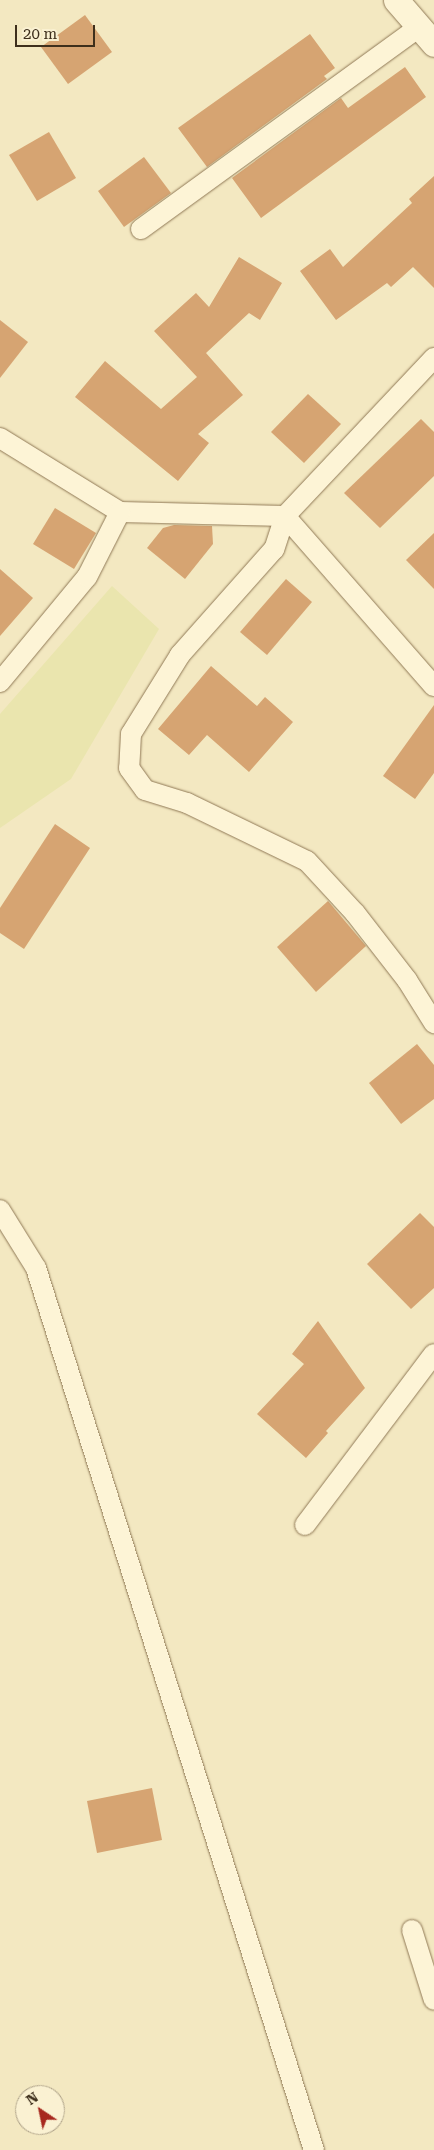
<!DOCTYPE html>
<html>
<head>
<meta charset="utf-8">
<style>
	body { margin:0 }
	#map { position:relative; width:434px; height:2150px; overflow:hidden; background:#f3e8c1; font-family:"Roboto Serif",serif }
	div>[style] { position:absolute }
	.farmland>* { inset:0; background:#eae5ae }
	.building>* { inset:0; background:#d6a472 }
	.roads { filter:drop-shadow(0 0 1px #907956) drop-shadow(0 0 1px #907956) }
	.minor>* { height:20px; margin:-10px; padding:0 10px; transform-origin:10px; border-radius:10px; background:#fdf4d6 }
	.tertiary>* { height:25px; margin:-12.5px; padding:0 12.5px; transform-origin:12.5px; border-radius:12.5px; background:#fdf4d6 }
	span { translate:-50% -50%; white-space:nowrap; text-align:center; line-height:1.15; -webkit-text-stroke:4px #faf1d2; paint-order:stroke }
	.north { position:absolute; left:15px; top:2085px; width:50px; height:50px; box-sizing:border-box; background:#faf1d2; border:1px solid #afa389; border-radius:50%; rotate:326deg; font-size:14px; font-weight:700; line-height:20px; text-align:center; color:#3e2f1c }
	.north::after { content:''; display:block; margin:auto; width:18px; height:22px; background:#a7281e; clip-path:polygon(50% 0,100% 100%,50% 72%,0 100%) }
	.scale { position:absolute; left:15px; top:25px; width:80px; height:22px; box-sizing:border-box; border:2px solid #3e2f1c; border-top:0; padding-left:6px; font-size:15px; line-height:18px; white-space:nowrap; color:#3e2f1c; -webkit-text-stroke:4px #faf1d2; paint-order:stroke }
</style>
</head>
<body>
<div id="map">
	<div class="farmland">
		<div style="clip-path:polygon(112px 586px,159px 629px,71px 779px,0 828px,0 714px)"></div>
	</div>
	<div class="building">
		<div style="clip-path:polygon(85px 15px,112px 52px,68px 84px,41px 47px)"></div>
		<div style="clip-path:polygon(310px 34px,335px 68px,324px 76px,327px 79px,207px 167px,178px 128px)"></div>
		<div style="clip-path:polygon(405px 67px,426px 97px,261px 218px,232px 178px,341px 98px,348px 108px)"></div>
		<div style="clip-path:polygon(49px 132px,76px 178px,37px 201px,9px 155px)"></div>
		<div style="clip-path:polygon(144px 157px,171px 193px,124px 227px,98px 191px)"></div>
		<div style="clip-path:polygon(434px 176px,434px 288px,413px 267px,391px 287px,387px 283px,336px 320px,300px 271px,330px 249px,343px 267px,412px 203px,409px 199px)"></div>
		<div style="clip-path:polygon(239px 257px,282px 283px,260px 320px,249px 313px,206px 353px,243px 395px,198px 434px,209px 443px,178px 481px,75px 397px,105px 361px,161px 409px,197px 377px,154px 331px,196px 293px,209px 307px)"></div>
		<div style="clip-path:polygon(0 320px,28px 342px,0 378px)"></div>
		<div style="clip-path:polygon(308px 394px,341px 424px,304px 463px,271px 432px)"></div>
		<div style="clip-path:polygon(421px 419px,434px 432px,434px 476px,380px 528px,344px 493px)"></div>
		<div style="clip-path:polygon(55px 508px,96px 533px,74px 569px,33px 544px)"></div>
		<div style="clip-path:polygon(174px 525px,212px 526px,213px 544px,185px 579px,147px 548px,163px 528px)"></div>
		<div style="clip-path:polygon(434px 533px,434px 589px,406px 560px)"></div>
		<div style="clip-path:polygon(0 569px,33px 598px,0 636px)"></div>
		<div style="clip-path:polygon(286px 579px,312px 602px,267px 655px,240px 632px)"></div>
		<div style="clip-path:polygon(211px 666px,257px 706px,265px 697px,293px 722px,249px 772px,207px 735px,189px 755px,158px 729px)"></div>
		<div style="clip-path:polygon(434px 705px,434px 773px,415px 799px,383px 776px)"></div>
		<div style="clip-path:polygon(55px 824px,90px 848px,24px 949px,0 933px,0 908px)"></div>
		<div style="clip-path:polygon(328px 901px,366px 946px,316px 992px,277px 947px)"></div>
		<div style="clip-path:polygon(417px 1044px,434px 1065px,434px 1099px,401px 1124px,369px 1083px)"></div>
		<div style="clip-path:polygon(420px 1213px,434px 1227px,434px 1288px,411px 1309px,367px 1264px)"></div>
		<div style="clip-path:polygon(318px 1321px,365px 1388px,326px 1431px,328px 1433px,306px 1458px,257px 1414px,304px 1364px,292px 1354px)"></div>
		<div style="clip-path:polygon(152px 1788px,162px 1840px,97px 1853px,87px 1801px)"></div>
	</div>
	<div class="roads">
		<div class="minor">
			<div style="left:141px;top:229px;width:344px;rotate:-36deg"></div>
			<div style="left:0;top:438px;width:141px;rotate:31.7deg"></div>
			<div style="left:120px;top:512px;width:165px;rotate:1.4deg"></div>
			<div style="left:285px;top:516px;width:217px;rotate:-46.7deg"></div>
			<div style="left:285px;top:516px;width:35px;rotate:108deg"></div>
			<div style="left:274px;top:549px;width:142px;rotate:131.6deg"></div>
			<div style="left:180px;top:655px;width:93px;rotate:121.8deg"></div>
			<div style="left:131px;top:734px;width:34px;rotate:93deg"></div>
			<div style="left:129px;top:768px;width:27px;rotate:54deg"></div>
			<div style="left:145px;top:790px;width:44px;rotate:17.2deg"></div>
			<div style="left:187px;top:803px;width:133px;rotate:25.8deg"></div>
			<div style="left:307px;top:861px;width:71px;rotate:47.3deg"></div>
			<div style="left:355px;top:913px;width:85px;rotate:52.2deg"></div>
			<div style="left:407px;top:980px;width:51px;rotate:57.9deg"></div>
			<div style="left:285px;top:516px;width:226px;rotate:48.8deg"></div>
			<div style="left:0;top:682px;width:136px;rotate:-50.4deg"></div>
			<div style="left:87px;top:577px;width:73px;rotate:-63.1deg"></div>
			<div style="left:0;top:1210px;width:68px;rotate:58.2deg"></div>
			<div style="left:36px;top:1268px;width:925px;rotate:72.51deg"></div>
			<div style="left:305px;top:1525px;width:214px;rotate:-53deg"></div>
			<div style="left:412px;top:1930px;width:73px;rotate:72.6deg"></div>
		</div>
		<div class="tertiary">
			<div style="left:396px;top:0;width:58px;rotate:49.2deg"></div>
		</div>
	</div>
	<div class="north">N</div>
	<div class="scale">20 m</div>
</div>
</body>
</html>
